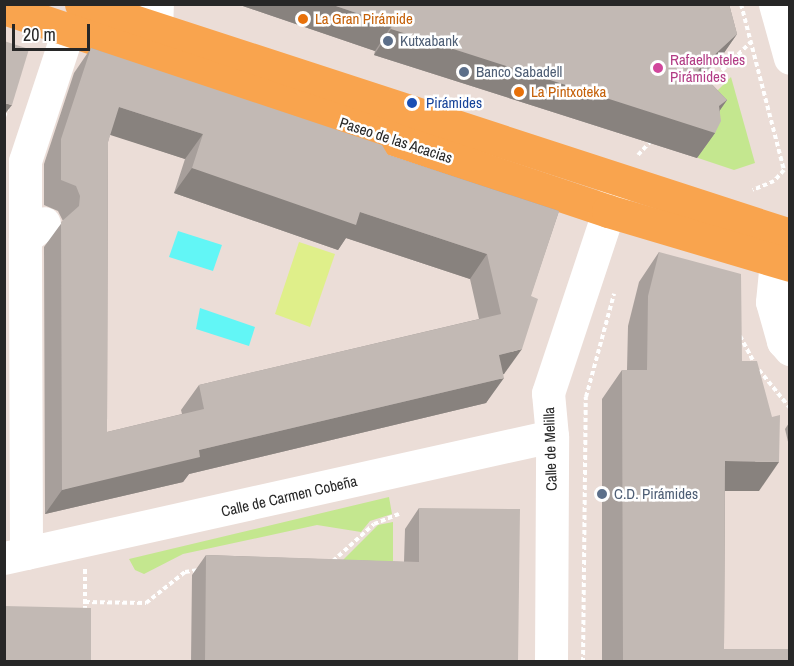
<!DOCTYPE html>
<html>
<head>
<meta charset="utf-8">
<style>
	body { margin:0 }
	#map { position:relative; width:794px; height:666px; overflow:hidden; background:#ebddd7; font-family:"Archivo Narrow",sans-serif }
	div>[style] { position:absolute }
	.green>* { inset:0; background:#c4e78f }
	.pitch>* { inset:0; background:#dfef8a }
	.water>* { inset:0; background:#62f6f6 }
	.path>* { height:4px; margin-top:-2px; transform-origin:0; background:repeating-linear-gradient(90deg,#fff 0 4.5px,transparent 0 7.5px) }
	.minor>* { height:33px; margin:-16.5px; padding:0 16.5px; transform-origin:16.5px; border-radius:16.5px; background:#fff }
	.major>* { height:33px; margin:-16.5px; padding:0 16.5px; transform-origin:16.5px; border-radius:16.5px; background:#f9a44e }
	.wall>* { inset:0; background:#a79f9b }
	.shaded-wall>* { inset:0; background:#88827e }
	.building>* { inset:0; background:#c2b9b4 }
	.dots>* { width:16px; height:16px; translate:-50% -50%; box-sizing:border-box; border:3px solid #fff; border-radius:50% }
	span { translate:-50% -50%; white-space:nowrap; text-align:center; line-height:1.15; -webkit-text-stroke:5px #fff; paint-order:stroke }
	.food-label { font-size:15px; color:#c56008 }
	.left { translate:0 -50%; text-align:left }
	.service-label { font-size:15px; color:#4e5e75 }
	.hotel-label { font-size:15px; color:#b23c85 }
	.transit-label { font-size:15px; color:#164399 }
	.street-label { font-size:15px; color:#272727 }
	.frame { position:absolute; inset:0; border:6px solid #272727; pointer-events:none }
	.scale { position:absolute; left:12px; top:24px; width:78px; height:27px; box-sizing:border-box; border:3px solid #272727; border-top:0; padding-left:8px; font-size:18px; line-height:21px; white-space:nowrap; color:#272727; -webkit-text-stroke:4px #fff; paint-order:stroke }
</style>
</head>
<body>
<div id="map">
	<div class="green">
		<div style="clip-path:polygon(731px 77px,755px 163px,734px 170px,698px 158px,696px 112px)"></div>
		<div style="clip-path:polygon(389px 497px,392px 514px,370px 521px,361px 532px,317px 525px,183px 554px,144px 574px,135px 570px,129px 559px)"></div>
		<div style="clip-path:polygon(393px 522px,393px 583px,332px 571px,378px 525px)"></div>
	</div>
	<div class="pitch">
		<div style="clip-path:polygon(299px 242px,335px 254px,310px 327px,275px 314px)"></div>
	</div>
	<div class="water">
		<div style="clip-path:polygon(178px 231px,222px 245px,213px 271px,169px 257px)"></div>
		<div style="clip-path:polygon(200px 308px,255px 327px,249px 346px,196px 329px)"></div>
	</div>
	<div class="path">
		<div style="left:741px;top:4px;width:171px;rotate:75.5deg"></div>
		<div style="left:784px;top:170px;width:15px;rotate:132deg"></div>
		<div style="left:774px;top:181px;width:23px;rotate:157deg"></div>
		<div style="left:706px;top:86px;width:63px;rotate:-44.4deg"></div>
		<div style="left:4px;top:117px;width:9px;rotate:-69deg"></div>
		<div style="left:638px;top:155px;width:21px;rotate:-47deg"></div>
		<div style="left:740px;top:336px;width:32px;rotate:62deg"></div>
		<div style="left:759px;top:370px;width:49px;rotate:50.8deg"></div>
		<div style="left:333px;top:561px;width:55px;rotate:-42.1deg"></div>
		<div style="left:374px;top:524px;width:27px;rotate:-22deg"></div>
		<div style="left:85px;top:569px;width:44px;rotate:90deg"></div>
		<div style="left:85px;top:602px;width:61px;rotate:0.9deg"></div>
		<div style="left:146px;top:603px;width:50px;rotate:-38.5deg"></div>
		<div style="left:185px;top:572px;width:14px;rotate:-8deg"></div>
		<div style="left:583px;top:662px;width:265px;rotate:-89.4deg"></div>
		<div style="left:586px;top:397px;width:107px;rotate:-74.8deg"></div>
	</div>
	<div class="minor">
		<div style="left:775px;top:4px;width:56px;rotate:74.5deg"></div>
		<div style="left:156px;top:30px;width:26px;rotate:-88deg"></div>
		<div style="left:788px;top:234px;width:30px;rotate:114deg"></div>
		<div style="left:776px;top:261px;width:41px;rotate:95.6deg"></div>
		<div style="left:772px;top:302px;width:41px;rotate:74.2deg"></div>
		<div style="left:783px;top:341px;width:11px;rotate:49deg"></div>
		<div style="left:25px;top:238px;width:77px;rotate:-90deg"></div>
		<div style="left:25px;top:161px;width:137px;rotate:-71.7deg"></div>
		<div style="left:26px;top:553px;width:315px;rotate:-90.2deg"></div>
		<div style="left:25px;top:238px;width:24px;rotate:-38deg"></div>
		<div style="left:4px;top:558px;width:561px;rotate:-12.55deg"></div>
		<div style="left:551px;top:662px;width:226px;rotate:-89.7deg"></div>
		<div style="left:552px;top:436px;width:43px;rotate:-95.3deg"></div>
		<div style="left:548px;top:393px;width:222px;rotate:-71.6deg"></div>
	</div>
	<div class="major">
		<div style="left:81px;top:4px;width:746px;rotate:18.05deg"></div>
		<div style="left:4px;top:8px;width:637px;rotate:18.58deg"></div>
		<div style="left:608px;top:211px;width:190px;rotate:16.5deg"></div>
	</div>
	<div class="wall">
		<div style="clip-path:polygon(237px 4px,729px 4px,737px 34px,719px 60px,703px 75px,727px 100px,720px 110px,715px 133px,697px 158px,374px 55px,375px 51px)"></div>
		<div style="clip-path:polygon(evenodd,91px 48px,388px 155px,559px 211px,504px 374px,503px 374px,486px 403px,189px 474px,183px 482px,45px 514px,44px 247px,63px 221px,58px 211px,44px 205px,44px 164px,74px 73px,91px 48px,110px 134px,185px 159px,174px 193px,338px 250px,346px 238px,470px 279px,479px 319px,199px 385px,181px 410px,182px 414px,107px 432px,108px 142px,110px 134px)"></div>
		<div style="clip-path:polygon(659px 252px,742px 361px,759px 491px,725px 491px,724px 649px,789px 662px,602px 662px,602px 399px,622px 370px,627px 370px,628px 326px,639px 282px)"></div>
		<div style="clip-path:polygon(789px 423px,789px 446px,785px 429px)"></div>
		<div style="clip-path:polygon(419px 508px,518px 662px,191px 662px,192px 575px,206px 555px,404px 562px,405px 529px)"></div>
	</div>
	<div class="shaded-wall">
		<div style="clip-path:polygon(237px 4px,330px 4px,392px 25px,375px 51px)"></div>
		<div style="clip-path:polygon(391px 29px,727px 100px,709px 126px,715px 133px,697px 158px,374px 55px)"></div>
		<div style="clip-path:polygon(737px 34px,719px 60px,680px 95px,698px 70px)"></div>
		<div style="clip-path:polygon(4px 103px,12px 105px,4px 115px)"></div>
		<div style="clip-path:polygon(119px 107px,203px 134px,185px 159px,101px 132px)"></div>
		<div style="clip-path:polygon(192px 168px,360px 212px,487px 254px,470px 279px,346px 238px,338px 250px,174px 193px)"></div>
		<div style="clip-path:polygon(522px 349px,504px 374px,481px 380px,499px 355px)"></div>
		<div style="clip-path:polygon(504px 378px,486px 403px,189px 474px,183px 482px,45px 514px,62px 490px,199px 450px)"></div>
		<div style="clip-path:polygon(725px 461px,779px 462px,759px 491px,704px 491px)"></div>
	</div>
	<div class="building">
		<div style="clip-path:polygon(330px 4px,729px 4px,737px 34px,698px 70px,727px 100px,719px 106px,721px 121px,715px 133px,391px 29px,392px 25px)"></div>
		<div style="clip-path:polygon(4px 41px,29px 49px,12px 105px,4px 103px)"></div>
		<div style="clip-path:polygon(evenodd,91px 48px,382px 145px,388px 155px,559px 211px,531px 296px,538px 299px,522px 349px,499px 355px,504px 378px,199px 450px,200px 457px,62px 490px,61px 222px,79px 206px,80px 196px,76px 186px,61px 180px,61px 139px,91px 48px,119px 107px,203px 134px,192px 168px,356px 225px,360px 212px,487px 254px,501px 314px,199px 385px,204px 409px,107px 432px,108px 142px,119px 107px)"></div>
		<div style="clip-path:polygon(659px 252px,741px 274px,742px 361px,757px 361px,772px 417px,780px 415px,779px 462px,725px 461px,724px 649px,789px 649px,789px 662px,623px 662px,622px 370px,647px 370px,648px 296px)"></div>
		<div style="clip-path:polygon(419px 508px,520px 509px,518px 662px,205px 662px,206px 555px,419px 562px)"></div>
		<div style="clip-path:polygon(4px 606px,91px 608px,91px 662px,4px 662px)"></div>
	</div>
	<div class="dots">
		<div style="left:303px;top:19px;background:#e8710a"></div>
		<div style="left:388px;top:41px;background:#5c6f8a"></div>
		<div style="left:658px;top:68px;background:#d1479c"></div>
		<div style="left:464px;top:72px;background:#5c6f8a"></div>
		<div style="left:519px;top:92px;background:#e8710a"></div>
		<div style="left:412px;top:103px;background:#1a4fb4"></div>
		<div style="left:602px;top:494px;background:#5c6f8a"></div>
	</div>
	<div class="food-label">
		<span class="left" style="left:315px;top:19px">La Gran Pirámide</span>
		<span class="left" style="left:531px;top:92px">La Pintxoteka</span>
	</div>
	<div class="service-label">
		<span class="left" style="left:400px;top:41px">Kutxabank</span>
		<span class="left" style="left:476px;top:72px">Banco Sabadell</span>
		<span class="left" style="left:614px;top:494px">C.D. Pirámides</span>
	</div>
	<div class="hotel-label">
		<span class="left" style="left:670px;top:68px">Rafaelhoteles<br>Pirámides</span>
	</div>
	<div class="transit-label">
		<span class="left" style="left:426px;top:103px">Pirámides</span>
	</div>
	<div class="street-label">
		<span style="left:396px;top:140px;rotate:18deg">Paseo de las Acacias</span>
		<span style="left:550px;top:449px;rotate:-92deg">Calle de Melilla</span>
		<span style="left:289px;top:496px;rotate:-13deg">Calle de Carmen Cobeña</span>
	</div>
	<div class="frame"></div>
	<div class="scale">20 m</div>
</div>
</body>
</html>
